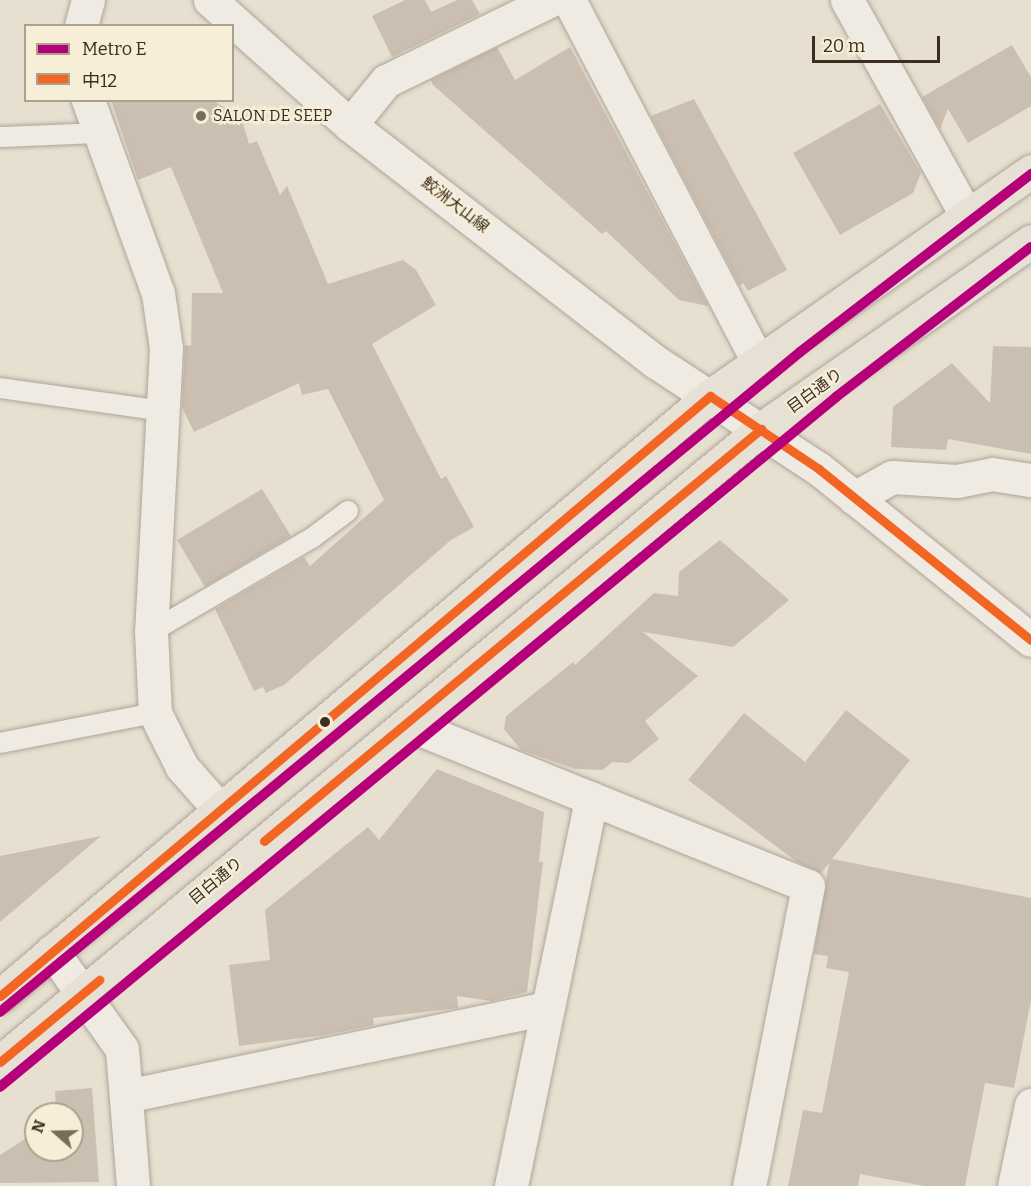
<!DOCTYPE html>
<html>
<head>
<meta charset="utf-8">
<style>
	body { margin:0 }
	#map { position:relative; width:1031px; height:1186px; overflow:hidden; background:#e7e0d1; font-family:Bitter,"Noto Sans JP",serif }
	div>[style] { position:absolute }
	.building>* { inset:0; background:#cbbfb2 }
	.roads { filter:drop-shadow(0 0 2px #ada599) drop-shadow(0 0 2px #ada599) }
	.lane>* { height:20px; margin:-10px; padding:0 10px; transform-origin:10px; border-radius:10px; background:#efebe3 }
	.street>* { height:33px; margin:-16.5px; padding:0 16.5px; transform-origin:16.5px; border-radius:16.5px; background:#efebe3 }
	.secondary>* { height:33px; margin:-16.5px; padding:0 16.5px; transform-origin:16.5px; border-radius:16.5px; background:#efebe3 }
	.primary>* { height:33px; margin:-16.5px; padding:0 16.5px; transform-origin:16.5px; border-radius:16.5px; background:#e6e1d4 }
	.bus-1>* { height:9px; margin:-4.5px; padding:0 4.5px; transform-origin:4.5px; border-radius:4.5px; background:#f26522 }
	.metro-1>* { height:10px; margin:-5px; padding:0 5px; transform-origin:5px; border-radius:5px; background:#b6007a }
	.dots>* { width:16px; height:16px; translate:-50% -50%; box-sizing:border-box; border:3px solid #f7eed8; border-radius:50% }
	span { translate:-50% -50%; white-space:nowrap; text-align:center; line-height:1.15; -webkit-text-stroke:4.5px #f7eed8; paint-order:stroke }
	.poi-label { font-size:16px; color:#3d2e20 }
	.left { translate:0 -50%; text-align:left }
	.street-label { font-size:16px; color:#3d2e20 }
	.legend { position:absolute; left:24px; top:24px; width:210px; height:78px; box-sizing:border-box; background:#f7eed8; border:2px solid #ada18e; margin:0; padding:8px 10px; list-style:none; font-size:18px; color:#3d2e20 }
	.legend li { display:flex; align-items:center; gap:12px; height:30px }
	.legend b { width:30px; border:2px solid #ada18e }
	.north { position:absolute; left:24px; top:1102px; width:60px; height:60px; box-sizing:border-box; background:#f7eed8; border:2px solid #ada18e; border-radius:50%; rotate:290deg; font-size:16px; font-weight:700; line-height:24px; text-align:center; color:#3d2e20 }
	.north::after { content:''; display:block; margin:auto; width:21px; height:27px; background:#786c5e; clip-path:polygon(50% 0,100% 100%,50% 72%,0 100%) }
	.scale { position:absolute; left:812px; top:36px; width:128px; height:27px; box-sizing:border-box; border:3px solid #3d2e20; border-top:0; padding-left:8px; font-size:18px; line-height:21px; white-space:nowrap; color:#3d2e20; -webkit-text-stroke:4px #f7eed8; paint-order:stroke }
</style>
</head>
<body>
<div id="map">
	<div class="building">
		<div style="clip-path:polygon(405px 0,425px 0,431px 12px,457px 0,472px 0,480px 14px,392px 57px,372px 16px)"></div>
		<div style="clip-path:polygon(1012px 45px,1031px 77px,1031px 106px,968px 143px,948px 109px,940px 129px,922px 97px)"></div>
		<div style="clip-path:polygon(497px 47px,515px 80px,570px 47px,708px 306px,679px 300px,606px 231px,602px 234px,433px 85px,431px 80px)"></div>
		<div style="clip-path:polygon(694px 99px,787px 270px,748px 291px,743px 283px,740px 286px,651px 116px)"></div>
		<div style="clip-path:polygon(111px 100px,213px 100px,242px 120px,249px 144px,257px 141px,280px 195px,287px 186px,328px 284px,403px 260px,416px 270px,436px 305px,372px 344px,441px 479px,446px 476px,474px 527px,451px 540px,284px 685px,266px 693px,263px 687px,254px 691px,215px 609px,304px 557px,310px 566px,384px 500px,328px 389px,302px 395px,299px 383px,194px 432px,182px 407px,185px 345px,191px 346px,192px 293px,223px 293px,171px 167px,138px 180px)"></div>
		<div style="clip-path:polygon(880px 104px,921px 173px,913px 193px,840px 235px,793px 153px)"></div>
		<div style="clip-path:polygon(993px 346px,1031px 347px,1031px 454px,948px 439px,946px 450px,891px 447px,893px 407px,952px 363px,990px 403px)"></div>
		<div style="clip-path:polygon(262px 489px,291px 536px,205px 587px,177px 540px)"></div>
		<div style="clip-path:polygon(720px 540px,789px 600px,733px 647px,643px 632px,698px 676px,645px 721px,659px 739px,629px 763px,612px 762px,603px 770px,575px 769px,521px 750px,504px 729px,506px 716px,573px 662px,575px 665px,654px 593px,678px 596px,679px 572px)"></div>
		<div style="clip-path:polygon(846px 710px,910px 760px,832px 859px,1031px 898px,1031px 1000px,1014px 1088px,985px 1083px,965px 1186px,924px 1186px,860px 1174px,858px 1186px,788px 1186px,803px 1110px,822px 1113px,849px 972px,826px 968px,828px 956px,814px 954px,829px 863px,821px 873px,797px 862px,688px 780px,744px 713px,805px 762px)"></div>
		<div style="clip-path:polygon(437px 769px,544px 812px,539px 862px,543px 862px,527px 992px,492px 1001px,457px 996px,458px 1008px,373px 1018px,374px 1025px,325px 1035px,239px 1046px,229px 965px,270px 960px,265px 910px,368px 827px,379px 840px)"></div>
		<div style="clip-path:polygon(101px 836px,0 922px,0 856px)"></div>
		<div style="clip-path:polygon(92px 1088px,99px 1182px,0 1183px,0 1155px,36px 1132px,36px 1150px,72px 1150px,72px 1114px,56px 1114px,55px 1091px)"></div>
	</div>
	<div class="roads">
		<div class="lane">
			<div style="left:0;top:137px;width:99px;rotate:-2.3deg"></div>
			<div style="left:0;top:388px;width:165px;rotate:8deg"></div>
			<div style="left:151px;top:632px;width:186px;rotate:-30.3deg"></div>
			<div style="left:312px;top:538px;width:45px;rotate:-36.9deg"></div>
			<div style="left:0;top:743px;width:158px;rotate:-11deg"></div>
		</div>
		<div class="street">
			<div style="left:569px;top:0;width:410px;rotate:62.4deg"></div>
			<div style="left:847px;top:0;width:246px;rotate:61deg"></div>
			<div style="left:81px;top:26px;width:27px;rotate:-75deg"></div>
			<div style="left:88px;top:100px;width:205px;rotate:70.1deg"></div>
			<div style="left:158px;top:293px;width:56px;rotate:81.7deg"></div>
			<div style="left:166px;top:348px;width:284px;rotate:93deg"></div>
			<div style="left:151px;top:632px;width:81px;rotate:87.2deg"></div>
			<div style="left:155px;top:713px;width:60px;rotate:63.4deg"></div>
			<div style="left:182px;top:767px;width:57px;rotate:48.5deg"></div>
			<div style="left:350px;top:125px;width:57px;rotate:-50.7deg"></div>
			<div style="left:386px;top:81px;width:184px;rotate:-26.1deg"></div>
			<div style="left:854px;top:498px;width:43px;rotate:-28.9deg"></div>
			<div style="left:892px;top:477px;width:65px;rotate:3.5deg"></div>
			<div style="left:957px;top:481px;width:36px;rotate:-11deg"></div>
			<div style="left:992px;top:474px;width:39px;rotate:9deg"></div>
			<div style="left:407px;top:724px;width:432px;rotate:22deg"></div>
			<div style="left:808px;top:886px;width:306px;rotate:101.1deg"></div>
			<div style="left:52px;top:951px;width:120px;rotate:54.5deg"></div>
			<div style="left:122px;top:1049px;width:137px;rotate:85.4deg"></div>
			<div style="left:126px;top:1096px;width:431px;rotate:-11.8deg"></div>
			<div style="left:511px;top:1186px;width:396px;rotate:-78.3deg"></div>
			<div style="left:1014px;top:1186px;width:83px;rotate:-78.1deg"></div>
		</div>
		<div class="secondary">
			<div style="left:210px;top:0;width:188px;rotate:41.8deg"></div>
			<div style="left:350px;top:125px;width:387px;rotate:37.8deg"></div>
			<div style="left:656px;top:362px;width:195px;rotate:33.3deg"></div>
			<div style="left:819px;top:469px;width:272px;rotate:38.9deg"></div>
		</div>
		<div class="primary">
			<div style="left:0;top:996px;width:930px;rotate:-40.2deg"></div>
			<div style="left:710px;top:396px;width:392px;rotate:-35deg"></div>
			<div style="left:0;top:1062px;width:990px;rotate:-39.75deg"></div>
			<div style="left:761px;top:429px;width:329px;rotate:-34.8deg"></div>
		</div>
	</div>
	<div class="bus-1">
		<div style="left:264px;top:841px;width:646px;rotate:-39.66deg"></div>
		<div style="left:0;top:996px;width:930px;rotate:-40.2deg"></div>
		<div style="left:710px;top:396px;width:131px;rotate:33.8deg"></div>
		<div style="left:819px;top:469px;width:272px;rotate:38.9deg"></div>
		<div style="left:0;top:1062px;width:129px;rotate:-39.6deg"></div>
	</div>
	<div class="metro-1">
		<div style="left:0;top:1012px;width:1037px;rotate:-39.52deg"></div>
		<div style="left:800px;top:352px;width:292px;rotate:-37.6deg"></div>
		<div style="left:0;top:1087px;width:1084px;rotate:-39.53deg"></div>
		<div style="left:836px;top:397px;width:246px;rotate:-37.6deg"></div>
	</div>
	<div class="dots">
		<div style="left:201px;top:116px;background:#786c5e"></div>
		<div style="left:325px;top:722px;background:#3d2e20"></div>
	</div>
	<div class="poi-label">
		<span class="left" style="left:213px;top:116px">SALON DE SEEP</span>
	</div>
	<div class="street-label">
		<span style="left:455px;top:205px;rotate:38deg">鮫洲大山線</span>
		<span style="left:815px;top:391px;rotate:-36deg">目白通り</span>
		<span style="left:216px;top:881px;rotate:-40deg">目白通り</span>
	</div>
	<ul class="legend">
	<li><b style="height:8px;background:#b6007a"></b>Metro E</li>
	<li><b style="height:8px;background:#f26522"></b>中12</li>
	</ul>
	<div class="north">N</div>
	<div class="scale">20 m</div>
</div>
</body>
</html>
